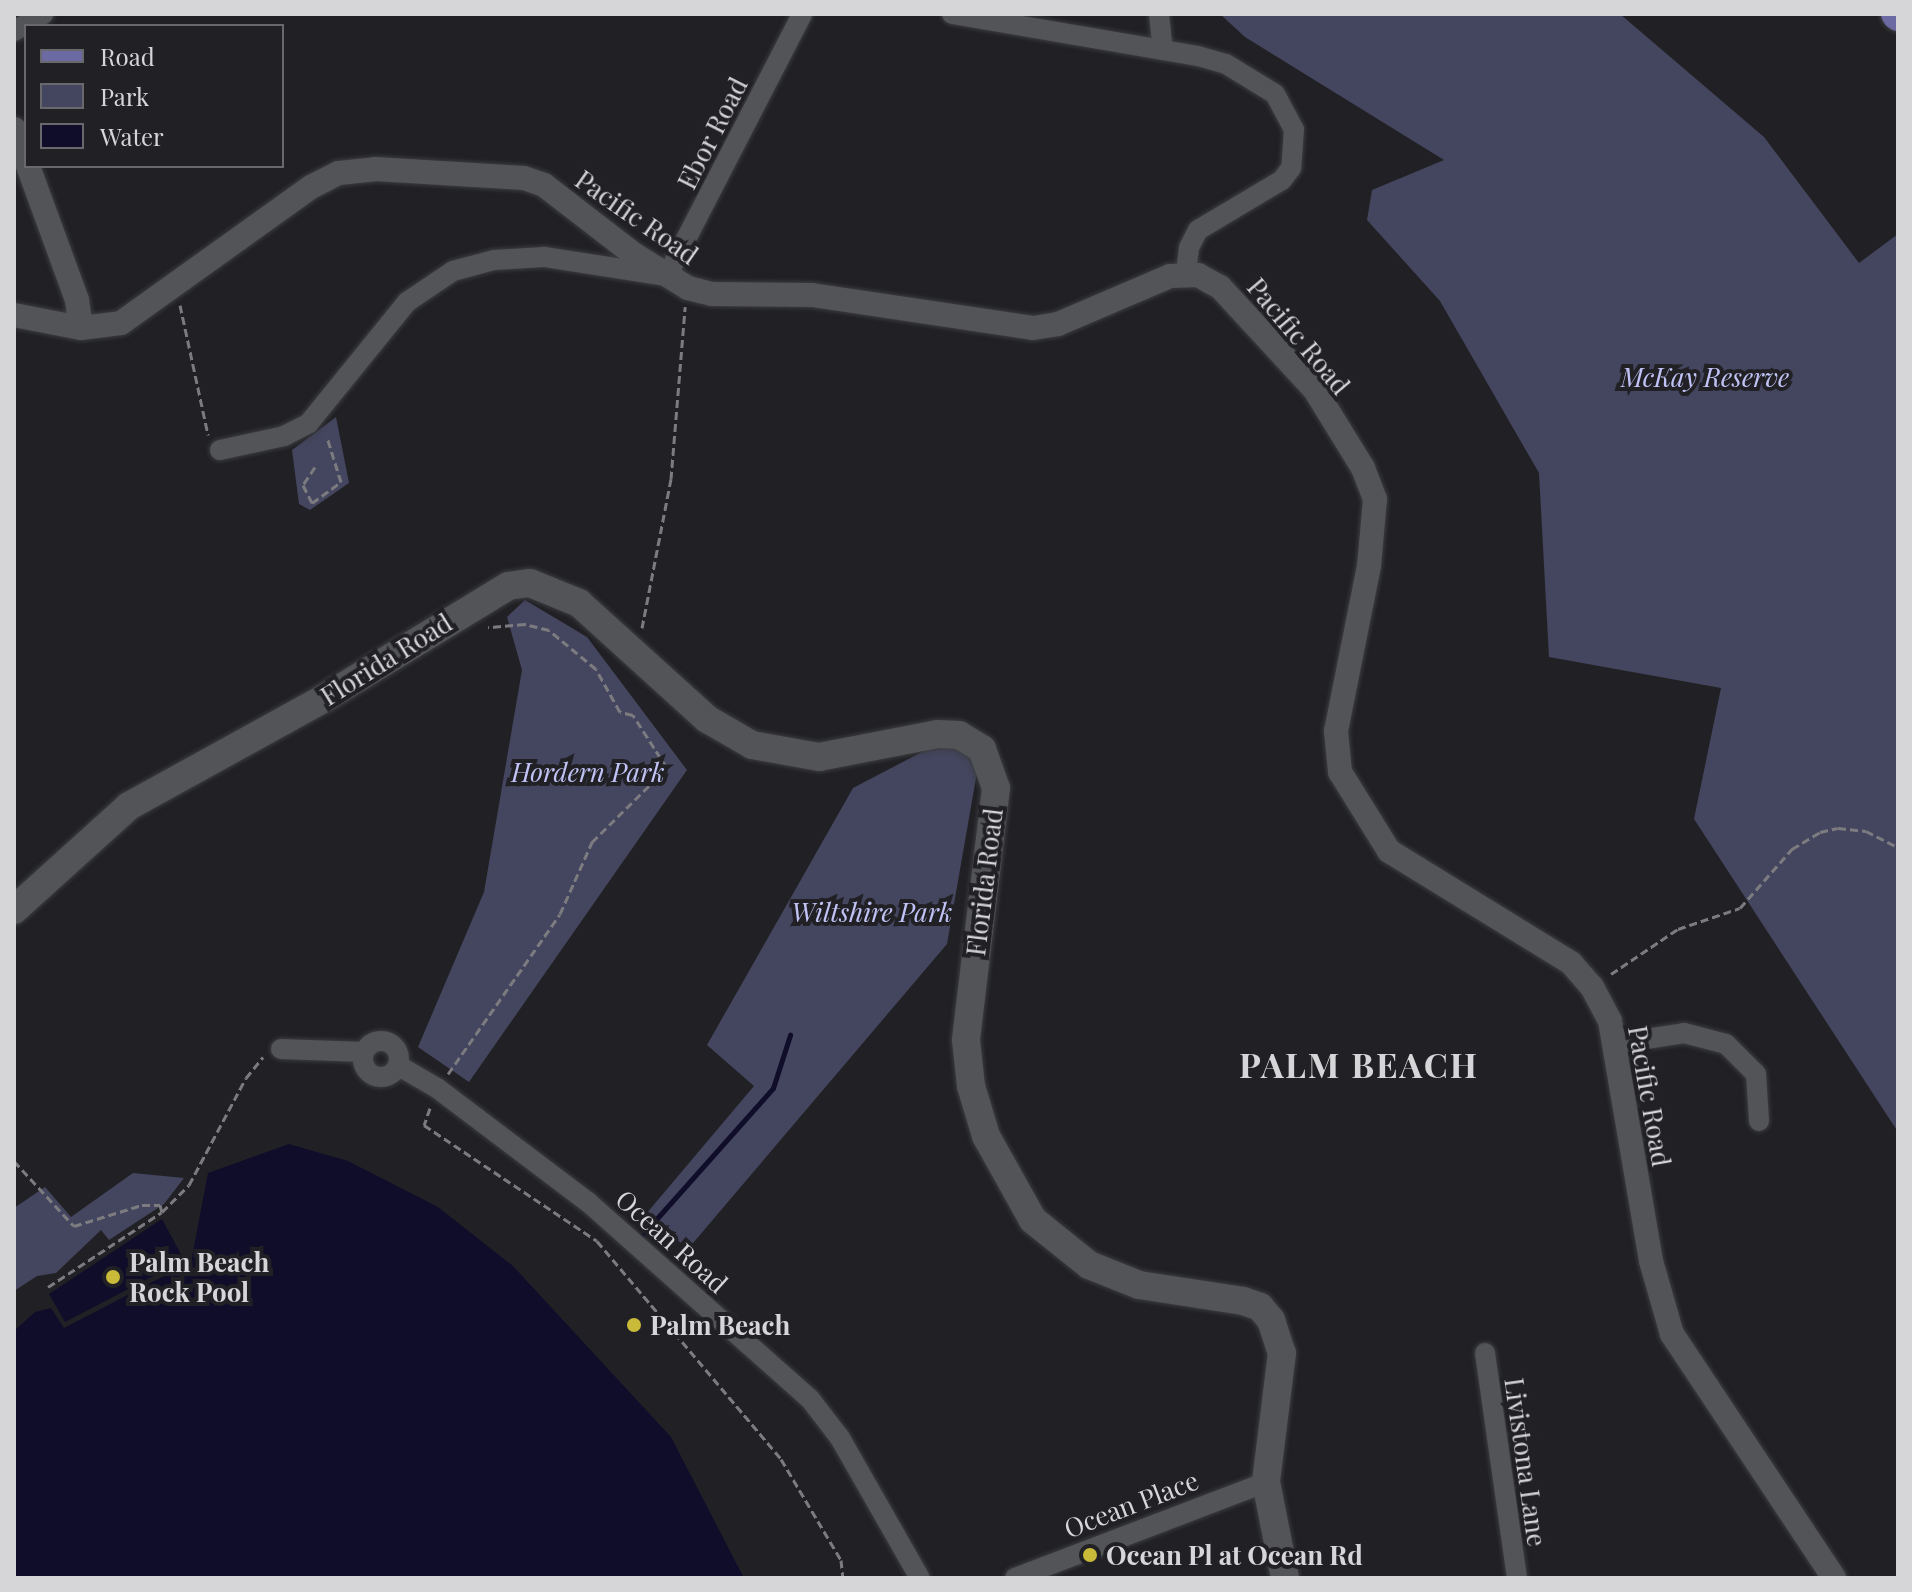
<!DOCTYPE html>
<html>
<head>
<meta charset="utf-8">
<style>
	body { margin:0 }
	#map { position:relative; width:1912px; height:1592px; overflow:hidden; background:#212125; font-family:"Playfair Display",serif }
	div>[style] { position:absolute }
	.green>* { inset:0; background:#44455e }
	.water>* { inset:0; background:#0f0d2a }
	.stream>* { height:5px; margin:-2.5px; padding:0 2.5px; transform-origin:2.5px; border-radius:2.5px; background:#0f0d2a }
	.path>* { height:3px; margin-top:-1.5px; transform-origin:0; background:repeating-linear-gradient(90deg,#7c7c80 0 8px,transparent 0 12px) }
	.roads { filter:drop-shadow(0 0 2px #3b3c3f) drop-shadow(0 0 2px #3b3c3f) }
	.minor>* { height:20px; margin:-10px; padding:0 10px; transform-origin:10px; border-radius:10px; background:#535458 }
	.minor>.ring { margin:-10px; padding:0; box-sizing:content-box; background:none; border:20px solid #535458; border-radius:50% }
	.tertiary>* { height:24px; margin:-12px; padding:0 12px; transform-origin:12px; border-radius:12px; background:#535458 }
	.secondary>* { height:28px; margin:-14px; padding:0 14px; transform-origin:14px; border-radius:14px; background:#535458 }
	.primary>* { height:30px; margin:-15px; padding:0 15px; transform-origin:15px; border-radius:15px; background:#6b6aa3 }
	.dots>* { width:22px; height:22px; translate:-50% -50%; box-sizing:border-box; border:4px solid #212125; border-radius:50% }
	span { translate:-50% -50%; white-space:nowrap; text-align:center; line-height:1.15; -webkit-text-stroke:8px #212125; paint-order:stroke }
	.street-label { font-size:26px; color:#d6d6d9 }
	.park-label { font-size:26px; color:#c1c3f6; font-style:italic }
	.poi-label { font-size:26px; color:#d6d6d9; font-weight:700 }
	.left { translate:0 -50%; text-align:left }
	.district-label { font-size:34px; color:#d6d6d9; font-weight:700; letter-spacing:2px }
	.frame { position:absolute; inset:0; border:16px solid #d6d6d9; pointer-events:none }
	.legend { position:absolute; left:24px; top:24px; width:260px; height:144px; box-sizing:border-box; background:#212125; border:2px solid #69696d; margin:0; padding:10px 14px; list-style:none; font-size:24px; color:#d6d6d9 }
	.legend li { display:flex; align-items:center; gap:16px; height:40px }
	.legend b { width:40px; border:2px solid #69696d }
</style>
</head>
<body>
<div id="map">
	<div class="green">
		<div style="clip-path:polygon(1220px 14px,1620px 14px,1764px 137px,1859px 263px,1898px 234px,1898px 1384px,1898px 1132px,1694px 819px,1721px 688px,1549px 657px,1539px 473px,1440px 301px,1367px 220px,1372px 190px,1444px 160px,1245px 37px)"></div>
		<div style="clip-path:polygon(336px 417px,349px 483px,310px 510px,299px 504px,292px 450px)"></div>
		<div style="clip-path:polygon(525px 600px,587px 637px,687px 770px,469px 1082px,418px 1047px,484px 892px,522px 670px,507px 617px)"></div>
		<div style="clip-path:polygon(962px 731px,983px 738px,947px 944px,688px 1249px,646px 1214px,754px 1086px,707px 1045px,853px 788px)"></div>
		<div style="clip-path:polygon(133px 1173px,184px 1178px,164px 1204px,109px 1240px,101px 1230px,56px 1273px,37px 1276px,14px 1291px,14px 1208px,45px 1187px,71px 1217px)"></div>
	</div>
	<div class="water">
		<div style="clip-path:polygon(289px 1144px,348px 1161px,438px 1207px,513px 1266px,671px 1437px,744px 1578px,14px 1578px,14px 1331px,35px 1312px,51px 1308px,64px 1328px,191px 1262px,208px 1173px)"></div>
		<div style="clip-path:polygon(162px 1219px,184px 1260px,65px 1322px,49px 1294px)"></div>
	</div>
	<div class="stream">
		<div style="left:643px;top:1234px;width:195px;rotate:-48.3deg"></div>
		<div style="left:773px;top:1088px;width:56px;rotate:-72.2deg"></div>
	</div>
	<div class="path">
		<div style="left:180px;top:305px;width:133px;rotate:77.8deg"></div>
		<div style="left:315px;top:467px;width:22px;rotate:124deg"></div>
		<div style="left:303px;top:485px;width:20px;rotate:63deg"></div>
		<div style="left:312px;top:503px;width:36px;rotate:-36deg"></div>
		<div style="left:341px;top:482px;width:47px;rotate:-107.3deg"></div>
		<div style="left:642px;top:628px;width:152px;rotate:-79deg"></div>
		<div style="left:671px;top:479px;width:173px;rotate:-85.3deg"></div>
		<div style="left:1611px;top:974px;width:81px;rotate:-33.9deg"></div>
		<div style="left:1678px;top:929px;width:65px;rotate:-18.7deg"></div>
		<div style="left:1740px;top:908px;width:79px;rotate:-48.6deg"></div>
		<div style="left:1792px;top:849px;width:33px;rotate:-31deg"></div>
		<div style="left:1820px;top:832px;width:18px;rotate:-13deg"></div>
		<div style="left:1838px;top:828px;width:28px;rotate:6deg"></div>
		<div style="left:1866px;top:831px;width:36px;rotate:27deg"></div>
		<div style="left:448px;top:1074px;width:195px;rotate:-55deg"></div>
		<div style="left:560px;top:914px;width:79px;rotate:-66deg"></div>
		<div style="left:592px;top:842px;width:105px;rotate:-44.6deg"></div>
		<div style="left:667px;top:768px;width:63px;rotate:-122.7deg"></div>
		<div style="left:633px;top:715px;width:13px;rotate:-167deg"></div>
		<div style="left:620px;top:712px;width:49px;rotate:-119.2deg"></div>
		<div style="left:596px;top:669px;width:61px;rotate:-140.3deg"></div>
		<div style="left:549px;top:630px;width:25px;rotate:-166deg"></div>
		<div style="left:525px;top:624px;width:37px;rotate:175deg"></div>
		<div style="left:430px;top:1108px;width:18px;rotate:109deg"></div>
		<div style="left:424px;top:1125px;width:208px;rotate:33.8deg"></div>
		<div style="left:597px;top:1241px;width:285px;rotate:49.8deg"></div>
		<div style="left:781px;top:1459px;width:117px;rotate:59.3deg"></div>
		<div style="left:841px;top:1560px;width:18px;rotate:84deg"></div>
		<div style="left:14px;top:1161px;width:88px;rotate:47.3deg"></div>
		<div style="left:74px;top:1226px;width:71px;rotate:-17.2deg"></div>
		<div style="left:142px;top:1205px;width:18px"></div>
		<div style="left:160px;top:1205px;width:7px;rotate:74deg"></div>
		<div style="left:162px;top:1212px;width:38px;rotate:-45deg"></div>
		<div style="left:189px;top:1185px;width:121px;rotate:-62deg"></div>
		<div style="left:246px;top:1078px;width:27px;rotate:-51deg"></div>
		<div style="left:48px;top:1287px;width:136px;rotate:-33.3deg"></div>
	</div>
	<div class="roads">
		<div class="minor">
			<div style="left:952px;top:14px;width:250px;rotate:9.7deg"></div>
			<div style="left:1198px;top:56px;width:29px;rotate:16deg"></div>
			<div style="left:1226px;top:64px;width:57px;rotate:31.5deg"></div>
			<div style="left:1275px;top:94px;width:40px;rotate:62deg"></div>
			<div style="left:1294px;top:129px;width:39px;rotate:94deg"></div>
			<div style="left:1291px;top:168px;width:15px;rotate:127deg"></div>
			<div style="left:1282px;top:180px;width:98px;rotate:149.2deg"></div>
			<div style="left:1198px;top:230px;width:20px;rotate:117deg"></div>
			<div style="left:1189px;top:248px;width:26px;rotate:97deg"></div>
			<div style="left:1159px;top:14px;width:36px;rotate:84deg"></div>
			<div style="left:14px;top:31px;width:34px;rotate:-30deg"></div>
			<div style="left:220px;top:450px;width:66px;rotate:-12.3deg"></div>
			<div style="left:284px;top:436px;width:28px;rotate:-27deg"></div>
			<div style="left:309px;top:423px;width:156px;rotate:-51deg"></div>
			<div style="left:407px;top:302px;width:55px;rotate:-34deg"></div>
			<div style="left:453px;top:271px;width:42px;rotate:-15deg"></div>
			<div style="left:494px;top:260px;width:50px;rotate:-3.4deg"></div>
			<div style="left:544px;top:257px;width:124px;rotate:8.8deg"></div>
			<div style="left:667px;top:276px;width:295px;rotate:-62.7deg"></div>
			<div class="ring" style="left:363px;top:1041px;width:16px;height:16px"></div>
			<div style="left:1614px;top:1044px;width:71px;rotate:-8.9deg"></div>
			<div style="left:1684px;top:1033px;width:43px;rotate:14.7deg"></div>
			<div style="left:1726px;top:1044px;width:42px;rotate:45deg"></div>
			<div style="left:1756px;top:1074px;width:47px;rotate:86.3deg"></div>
			<div style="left:281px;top:1049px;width:83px;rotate:2.1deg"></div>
			<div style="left:399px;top:1066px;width:44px;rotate:30.1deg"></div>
			<div style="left:437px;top:1088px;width:189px;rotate:37.1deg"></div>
			<div style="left:588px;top:1202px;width:297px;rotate:41.6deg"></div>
			<div style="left:810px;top:1399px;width:49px;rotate:52.4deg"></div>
			<div style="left:840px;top:1438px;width:161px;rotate:60.3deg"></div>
			<div style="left:1485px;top:1353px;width:227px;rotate:81.9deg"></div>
			<div style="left:1015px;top:1578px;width:269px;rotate:-20.9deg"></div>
		</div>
		<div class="tertiary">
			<div style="left:14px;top:129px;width:35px;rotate:70deg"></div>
			<div style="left:28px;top:166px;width:143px;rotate:69.9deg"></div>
			<div style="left:77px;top:300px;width:28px;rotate:82deg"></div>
			<div style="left:14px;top:315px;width:68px;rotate:11deg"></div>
			<div style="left:81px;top:328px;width:40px;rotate:-7.1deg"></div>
			<div style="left:121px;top:323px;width:234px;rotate:-35.6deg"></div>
			<div style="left:311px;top:187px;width:31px;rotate:-27deg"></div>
			<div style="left:339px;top:173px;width:36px;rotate:-6deg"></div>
			<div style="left:375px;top:169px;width:149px;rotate:3.5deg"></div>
			<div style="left:524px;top:178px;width:21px;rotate:19deg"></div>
			<div style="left:544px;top:185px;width:115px;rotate:37.6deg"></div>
			<div style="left:635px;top:255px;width:62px;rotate:31.9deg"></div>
			<div style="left:688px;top:288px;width:25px;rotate:14deg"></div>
			<div style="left:712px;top:294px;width:100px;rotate:0.6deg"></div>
			<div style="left:812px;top:295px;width:223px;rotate:8.5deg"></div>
			<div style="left:1033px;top:328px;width:25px;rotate:-9deg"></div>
			<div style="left:1058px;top:324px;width:122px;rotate:-23.2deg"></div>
			<div style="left:1170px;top:276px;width:28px;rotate:-2deg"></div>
			<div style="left:1198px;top:275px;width:25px;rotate:29deg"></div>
			<div style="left:1220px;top:287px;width:140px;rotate:47.3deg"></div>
			<div style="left:1315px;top:390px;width:92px;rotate:58.4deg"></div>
			<div style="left:1363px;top:468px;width:33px;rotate:69deg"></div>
			<div style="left:1375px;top:499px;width:67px;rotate:95.1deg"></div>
			<div style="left:1369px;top:566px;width:168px;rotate:101.3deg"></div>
			<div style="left:1336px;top:731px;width:41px;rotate:84.4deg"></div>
			<div style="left:1340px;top:772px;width:93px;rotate:58.2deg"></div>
			<div style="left:1389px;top:851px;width:214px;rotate:31.6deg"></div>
			<div style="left:1571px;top:963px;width:32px;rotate:49deg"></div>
			<div style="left:1592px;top:987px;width:38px;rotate:62deg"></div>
			<div style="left:1610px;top:1021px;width:243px;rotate:80.3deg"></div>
			<div style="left:1651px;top:1261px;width:76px;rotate:74deg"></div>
			<div style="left:1672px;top:1334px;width:293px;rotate:56.4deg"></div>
		</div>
		<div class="secondary">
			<div style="left:14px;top:910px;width:155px;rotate:-42.1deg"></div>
			<div style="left:129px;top:806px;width:222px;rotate:-28.9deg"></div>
			<div style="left:323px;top:699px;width:217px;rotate:-31.4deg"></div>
			<div style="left:508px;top:586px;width:22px;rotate:-8deg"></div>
			<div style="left:530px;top:583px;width:53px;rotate:22.2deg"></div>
			<div style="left:579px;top:603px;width:173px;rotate:42.2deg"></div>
			<div style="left:707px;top:719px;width:52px;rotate:30deg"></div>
			<div style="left:752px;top:745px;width:68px;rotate:10.2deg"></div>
			<div style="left:819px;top:757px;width:121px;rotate:-10.9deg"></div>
			<div style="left:938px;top:734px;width:21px;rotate:3deg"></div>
			<div style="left:959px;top:735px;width:27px;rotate:31deg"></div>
			<div style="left:982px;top:749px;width:41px;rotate:70.3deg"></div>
			<div style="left:996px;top:788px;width:254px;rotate:96.8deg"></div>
			<div style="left:966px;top:1040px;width:46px;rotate:83.8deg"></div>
			<div style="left:971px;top:1086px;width:52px;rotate:73.3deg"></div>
			<div style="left:986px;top:1136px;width:96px;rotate:60.8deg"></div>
			<div style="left:1033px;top:1220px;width:72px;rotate:38.8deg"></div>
			<div style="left:1089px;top:1265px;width:54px;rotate:21.8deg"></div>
			<div style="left:1139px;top:1285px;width:105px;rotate:8.7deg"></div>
			<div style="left:1243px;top:1301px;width:18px;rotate:19deg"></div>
			<div style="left:1260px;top:1307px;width:17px;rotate:50deg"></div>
			<div style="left:1271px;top:1320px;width:35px;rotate:72deg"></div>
			<div style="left:1282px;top:1353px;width:130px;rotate:97.1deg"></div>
			<div style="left:1266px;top:1482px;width:98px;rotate:78.8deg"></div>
		</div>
		<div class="primary">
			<div style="left:1896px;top:14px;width:3px;rotate:45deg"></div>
		</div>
	</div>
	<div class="dots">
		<div style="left:113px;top:1277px;background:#c9ba3a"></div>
		<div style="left:634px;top:1325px;background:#c9ba3a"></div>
		<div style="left:1090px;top:1555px;background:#c9ba3a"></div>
	</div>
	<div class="street-label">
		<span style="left:712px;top:133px;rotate:-63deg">Ebor Road</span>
		<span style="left:637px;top:217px;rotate:35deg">Pacific Road</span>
		<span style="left:1299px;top:336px;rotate:50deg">Pacific Road</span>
		<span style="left:386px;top:659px;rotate:-32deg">Florida Road</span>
		<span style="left:984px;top:882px;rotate:-83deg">Florida Road</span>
		<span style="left:1650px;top:1096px;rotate:80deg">Pacific Road</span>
		<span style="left:672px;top:1241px;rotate:42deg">Ocean Road</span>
		<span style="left:1526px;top:1462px;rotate:82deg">Livistona Lane</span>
		<span style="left:1131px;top:1504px;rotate:-21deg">Ocean Place</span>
	</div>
	<div class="park-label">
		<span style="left:1705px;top:377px">McKay Reserve</span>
		<span style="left:588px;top:772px">Hordern Park</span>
		<span style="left:872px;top:912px">Wiltshire Park</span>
	</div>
	<div class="poi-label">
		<span class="left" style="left:129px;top:1277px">Palm Beach<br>Rock Pool</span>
		<span class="left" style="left:650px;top:1325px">Palm Beach</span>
		<span class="left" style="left:1106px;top:1555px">Ocean Pl at Ocean Rd</span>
	</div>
	<div class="district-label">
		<span style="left:1359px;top:1065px">PALM BEACH</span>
	</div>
	<div class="frame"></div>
	<ul class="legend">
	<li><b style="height:10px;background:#6b6aa3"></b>Road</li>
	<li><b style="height:22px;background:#44455e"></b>Park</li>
	<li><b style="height:22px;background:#0f0d2a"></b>Water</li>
	</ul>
</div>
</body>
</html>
